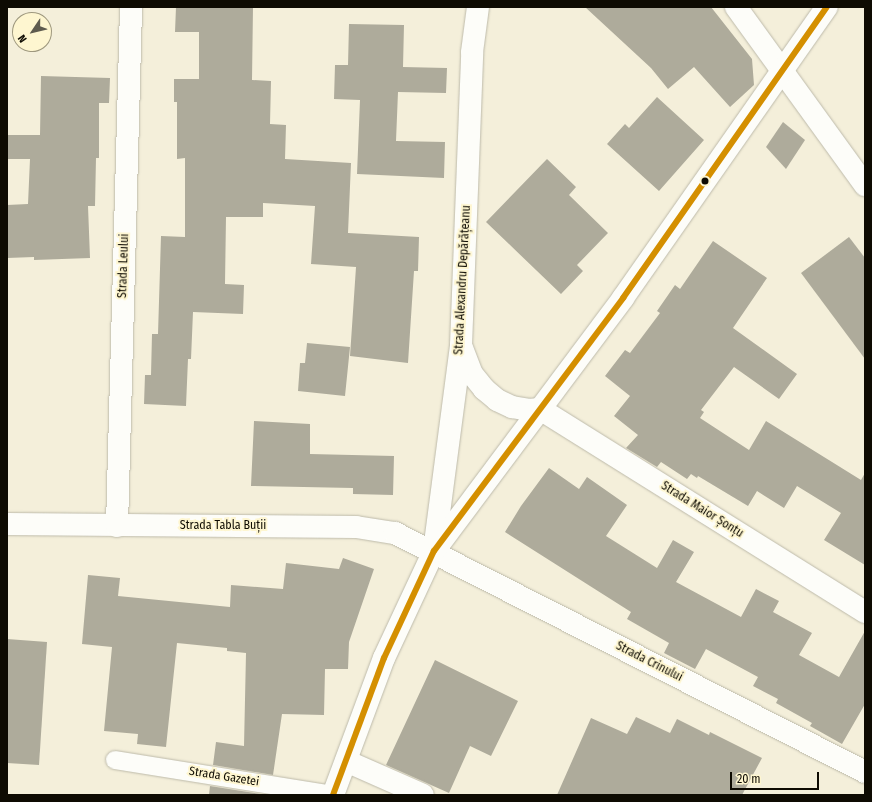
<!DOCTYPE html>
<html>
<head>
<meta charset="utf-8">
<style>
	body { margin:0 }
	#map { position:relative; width:872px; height:802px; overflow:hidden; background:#f4efda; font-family:"Fira Sans Condensed",sans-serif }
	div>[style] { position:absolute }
	.building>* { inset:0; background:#aeab9b }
	.roads { filter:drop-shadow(0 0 1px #bdbaaa) drop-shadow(0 0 1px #bdbaaa) }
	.lane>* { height:18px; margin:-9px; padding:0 9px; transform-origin:9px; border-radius:9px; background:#fdfdf9 }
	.street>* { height:22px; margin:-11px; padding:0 11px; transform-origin:11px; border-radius:11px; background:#fdfdf9 }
	.secondary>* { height:22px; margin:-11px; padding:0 11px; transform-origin:11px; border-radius:11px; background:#fdfdf9 }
	.bus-1>* { height:6px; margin:-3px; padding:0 3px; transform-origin:3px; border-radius:3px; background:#d48f00 }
	.dots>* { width:11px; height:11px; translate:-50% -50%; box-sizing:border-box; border:2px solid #fef6d0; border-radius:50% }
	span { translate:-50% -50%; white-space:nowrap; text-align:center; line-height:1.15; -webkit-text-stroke:4px #fef6d0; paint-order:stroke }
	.street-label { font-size:12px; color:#0e0b02 }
	.frame { position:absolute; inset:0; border:8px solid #0e0b02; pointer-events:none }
	.north { position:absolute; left:12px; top:12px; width:40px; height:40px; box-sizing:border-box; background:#fef6d0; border:1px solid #9e987e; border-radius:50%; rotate:235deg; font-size:11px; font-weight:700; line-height:16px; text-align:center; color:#0e0b02 }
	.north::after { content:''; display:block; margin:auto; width:14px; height:18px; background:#5e5b4e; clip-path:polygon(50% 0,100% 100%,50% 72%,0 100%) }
	.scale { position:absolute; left:730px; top:772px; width:89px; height:18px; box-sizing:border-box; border:2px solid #0e0b02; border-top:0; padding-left:5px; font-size:12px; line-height:14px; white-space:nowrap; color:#0e0b02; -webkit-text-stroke:3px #fef6d0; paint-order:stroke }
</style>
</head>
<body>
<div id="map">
	<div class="building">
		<div style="clip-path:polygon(176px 7px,253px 7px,252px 80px,271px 81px,270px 124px,286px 125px,285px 159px,351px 163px,348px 233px,419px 237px,418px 271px,414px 271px,408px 363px,350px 356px,356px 267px,311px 264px,315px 206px,263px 203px,263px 217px,226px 217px,225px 284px,244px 285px,243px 314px,193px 312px,191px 359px,188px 359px,186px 406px,144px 404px,145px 375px,151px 375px,152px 334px,158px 334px,161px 236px,185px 237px,185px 158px,177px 159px,177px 102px,174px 102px,174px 79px,199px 79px,199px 32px,175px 32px)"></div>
		<div style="clip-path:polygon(585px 7px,711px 7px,752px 59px,754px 85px,730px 107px,694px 67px,668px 89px,651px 68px)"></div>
		<div style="clip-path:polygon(349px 24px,404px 25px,403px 67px,447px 68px,446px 93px,398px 92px,396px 141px,445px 142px,444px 178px,357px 174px,360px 100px,334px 99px,335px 65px,348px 65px)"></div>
		<div style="clip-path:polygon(41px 76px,110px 78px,109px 103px,99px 103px,99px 158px,96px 158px,95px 206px,88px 206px,90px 258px,34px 260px,34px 257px,7px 258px,7px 205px,28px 204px,30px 159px,7px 159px,7px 135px,40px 135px)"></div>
		<div style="clip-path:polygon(657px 97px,704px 140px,659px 191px,607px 144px,625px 124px,629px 128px)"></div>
		<div style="clip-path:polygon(783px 122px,805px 140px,786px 169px,766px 147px)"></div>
		<div style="clip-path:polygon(547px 159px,576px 187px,569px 195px,608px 233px,577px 265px,583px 271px,561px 294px,486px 222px)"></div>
		<div style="clip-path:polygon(849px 237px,865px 258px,865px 359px,801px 273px)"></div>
		<div style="clip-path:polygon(713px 241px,767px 278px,733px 328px,797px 374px,779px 399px,734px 367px,701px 410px,704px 412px,700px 418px,749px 450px,766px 421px,861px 480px,865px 473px,865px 565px,824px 540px,841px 513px,797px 486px,784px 508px,757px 491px,748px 506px,698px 476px,697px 478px,691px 474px,687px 479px,661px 462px,657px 467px,626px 448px,638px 435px,614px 416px,630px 396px,605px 376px,625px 350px,630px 353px,660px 313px,657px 311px,675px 285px,680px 289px)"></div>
		<div style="clip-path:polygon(307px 343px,350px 347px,345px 396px,298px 391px,300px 363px,305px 363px)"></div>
		<div style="clip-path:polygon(254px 421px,310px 424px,310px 454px,394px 456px,393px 495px,353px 494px,353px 488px,251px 486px)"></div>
		<div style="clip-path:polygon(549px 468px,579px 489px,587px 477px,627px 505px,606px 536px,657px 568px,673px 540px,694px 552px,676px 582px,741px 617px,756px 589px,779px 601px,773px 612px,812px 633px,799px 655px,839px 677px,865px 631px,865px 704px,842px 744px,810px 726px,812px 723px,776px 703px,778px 699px,753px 686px,758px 677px,706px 649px,695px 669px,664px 653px,669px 643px,627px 619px,631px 612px,505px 532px,521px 506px)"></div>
		<div style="clip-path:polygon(343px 558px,374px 569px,349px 642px,348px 669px,325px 669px,324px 715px,282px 714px,273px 775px,213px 765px,216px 742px,244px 746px,246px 653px,227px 651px,227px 648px,177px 643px,166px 747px,137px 744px,138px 734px,104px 731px,112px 647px,82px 644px,88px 575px,120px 578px,118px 596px,230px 607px,231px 585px,283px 589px,286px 563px,339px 569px)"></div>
		<div style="clip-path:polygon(7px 639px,47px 642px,39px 765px,7px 763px)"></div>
		<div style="clip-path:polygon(435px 660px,518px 701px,491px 756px,470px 746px,449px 793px,386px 765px)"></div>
		<div style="clip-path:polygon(636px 717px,670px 733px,677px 719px,709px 735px,710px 732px,762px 758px,742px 795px,557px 795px,591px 718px,627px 734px)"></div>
		<div style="clip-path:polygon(210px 786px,267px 795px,209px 795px)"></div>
	</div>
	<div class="roads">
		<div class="lane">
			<div style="left:115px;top:760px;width:221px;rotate:9.1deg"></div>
		</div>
		<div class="street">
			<div style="left:736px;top:7px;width:220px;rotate:54.1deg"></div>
			<div style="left:462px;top:348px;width:28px;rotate:69deg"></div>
			<div style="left:472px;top:374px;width:19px;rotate:51deg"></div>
			<div style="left:484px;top:389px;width:17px;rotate:40deg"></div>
			<div style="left:497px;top:400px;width:17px;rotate:25deg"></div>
			<div style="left:512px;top:407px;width:17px;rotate:10deg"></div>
			<div style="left:529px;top:410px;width:11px;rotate:-5deg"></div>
			<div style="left:540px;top:409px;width:383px;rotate:32deg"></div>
			<div style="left:7px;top:524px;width:349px;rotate:0.5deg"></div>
			<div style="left:356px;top:527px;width:39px;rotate:9deg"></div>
			<div style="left:395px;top:533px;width:527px;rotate:26.95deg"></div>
			<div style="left:117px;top:526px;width:519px;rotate:-88.45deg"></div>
			<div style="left:434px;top:551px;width:208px;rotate:-82.5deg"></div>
			<div style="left:461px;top:345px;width:293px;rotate:-87.8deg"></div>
			<div style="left:472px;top:52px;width:45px;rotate:-82.4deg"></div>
			<div style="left:346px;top:761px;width:84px;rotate:23.8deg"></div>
		</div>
		<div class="secondary">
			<div style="left:333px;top:795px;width:146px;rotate:-69.6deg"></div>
			<div style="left:384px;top:658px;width:118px;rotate:-65deg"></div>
			<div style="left:434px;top:551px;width:316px;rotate:-53.2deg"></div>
			<div style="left:623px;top:298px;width:355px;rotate:-55deg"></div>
		</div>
	</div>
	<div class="bus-1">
		<div style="left:333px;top:795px;width:146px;rotate:-69.6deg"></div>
		<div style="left:384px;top:658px;width:118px;rotate:-65deg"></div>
		<div style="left:434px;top:551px;width:316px;rotate:-53.2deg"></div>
		<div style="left:623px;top:298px;width:355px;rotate:-55deg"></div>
	</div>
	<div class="dots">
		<div style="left:705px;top:181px;background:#0e0b02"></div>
	</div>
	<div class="street-label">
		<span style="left:124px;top:266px;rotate:-88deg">Strada Leului</span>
		<span style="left:463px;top:280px;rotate:-87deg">Strada Alexandru Depărățeanu</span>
		<span style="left:702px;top:510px;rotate:32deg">Strada Maior Șonțu</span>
		<span style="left:223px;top:526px">Strada Tabla Buții</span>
		<span style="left:649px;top:662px;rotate:27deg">Strada Crinului</span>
		<span style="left:224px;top:777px;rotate:9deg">Strada Gazetei</span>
	</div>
	<div class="frame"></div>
	<div class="north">N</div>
	<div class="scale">20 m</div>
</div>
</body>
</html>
